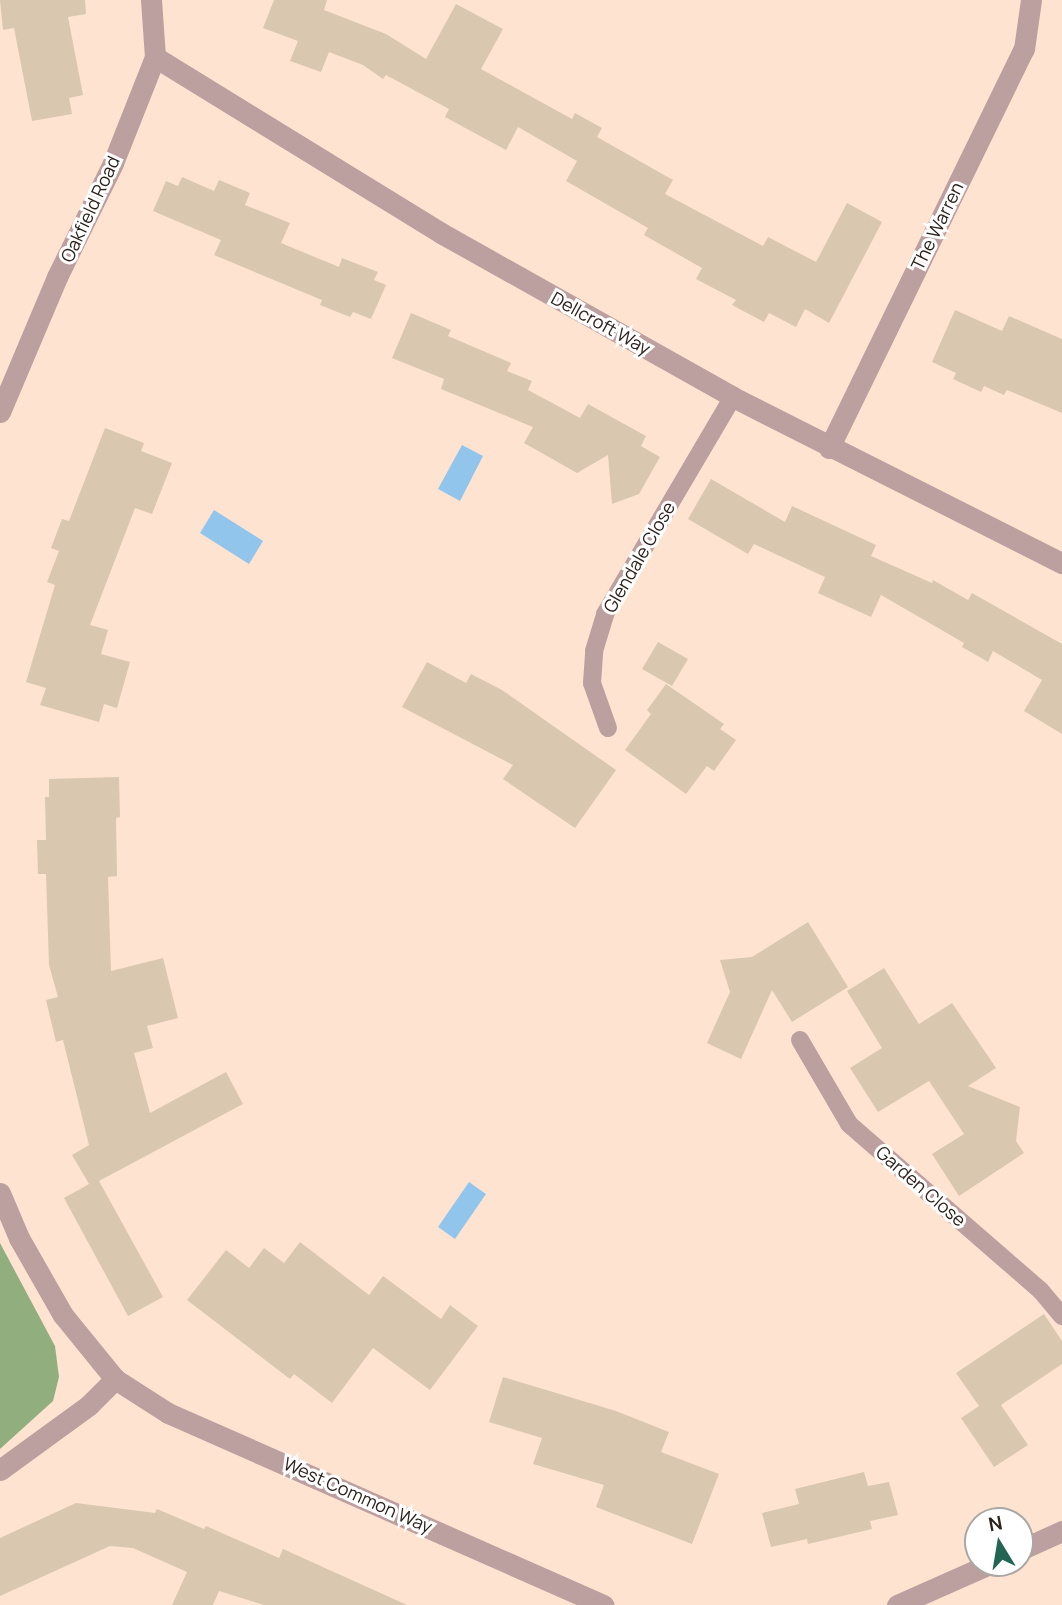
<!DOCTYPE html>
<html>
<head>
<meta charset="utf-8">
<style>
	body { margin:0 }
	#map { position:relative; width:1062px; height:1605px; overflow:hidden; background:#fee3d1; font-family:Manrope,sans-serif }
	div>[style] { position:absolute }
	.forest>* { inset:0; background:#91af7e }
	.water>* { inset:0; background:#91c5eb }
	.building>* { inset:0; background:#d9c7af }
	.lane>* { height:18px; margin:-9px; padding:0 9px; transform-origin:9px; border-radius:9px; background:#bc9f9f }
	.street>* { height:21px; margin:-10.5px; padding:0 10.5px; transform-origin:10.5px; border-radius:10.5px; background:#bc9f9f }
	span { translate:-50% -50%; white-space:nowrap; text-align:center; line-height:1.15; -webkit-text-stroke:6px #fff; paint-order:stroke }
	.street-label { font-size:18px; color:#2d231d }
	.north { position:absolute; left:964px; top:1507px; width:70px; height:70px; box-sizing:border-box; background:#fff; border:2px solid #aba7a5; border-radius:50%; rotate:349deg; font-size:19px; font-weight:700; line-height:28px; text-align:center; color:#2d231d }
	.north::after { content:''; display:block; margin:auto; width:24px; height:32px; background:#226554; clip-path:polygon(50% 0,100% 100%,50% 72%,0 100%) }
</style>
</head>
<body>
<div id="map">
	<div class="forest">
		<div style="clip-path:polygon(0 1243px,55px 1346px,59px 1377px,53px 1401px,0 1449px)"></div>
	</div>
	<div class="water">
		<div style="clip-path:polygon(462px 445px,483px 456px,460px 501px,438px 489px)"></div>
		<div style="clip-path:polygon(214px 510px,263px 541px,249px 564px,200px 533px)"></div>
		<div style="clip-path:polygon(469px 1182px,486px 1194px,455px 1239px,438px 1227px)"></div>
	</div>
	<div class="building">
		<div style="clip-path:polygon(0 0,85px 0,86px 14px,68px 17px,83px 95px,69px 98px,72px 114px,32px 121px,14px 28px,3px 30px)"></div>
		<div style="clip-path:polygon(274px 0,327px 0,324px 10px,386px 34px,426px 59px,456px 4px,503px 29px,481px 69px,572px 119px,575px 113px,602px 128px,597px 137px,673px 180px,665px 194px,763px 246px,768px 237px,816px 262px,847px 203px,882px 222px,829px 323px,805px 309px,796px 327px,769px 313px,764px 322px,732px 305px,736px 300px,696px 279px,702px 268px,644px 235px,648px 228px,566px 181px,577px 161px,518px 127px,506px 150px,445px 117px,449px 109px,386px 75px,383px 79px,363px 65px,329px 52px,321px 72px,290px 61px,298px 41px,263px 28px)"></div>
		<div style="clip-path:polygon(182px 177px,214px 191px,219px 180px,250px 193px,245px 205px,290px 223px,281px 243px,339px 267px,342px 258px,378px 272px,374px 280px,386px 285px,371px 319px,353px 312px,350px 317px,320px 305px,322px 300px,214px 255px,221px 240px,153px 211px,166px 181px,178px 186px)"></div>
		<div style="clip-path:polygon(955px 310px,1002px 331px,1009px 316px,1062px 339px,1062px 413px,1007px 390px,1004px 395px,984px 386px,981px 392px,953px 379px,956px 373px,932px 362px)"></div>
		<div style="clip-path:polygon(411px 313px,451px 330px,448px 336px,511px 363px,507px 371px,532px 381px,528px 390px,580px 418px,588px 404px,646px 436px,641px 446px,660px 457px,639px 494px,612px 504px,608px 455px,577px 473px,524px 443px,533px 427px,441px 389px,444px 379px,392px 358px)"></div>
		<div style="clip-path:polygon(105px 428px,144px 443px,141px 451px,172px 463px,152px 514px,135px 508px,90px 625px,108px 630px,101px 654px,130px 662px,117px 708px,104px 704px,99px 722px,40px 705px,46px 688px,26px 682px,55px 585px,47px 582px,59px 551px,51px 548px,62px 519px,69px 521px)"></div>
		<div style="clip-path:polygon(711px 479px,785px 522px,792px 506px,876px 545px,871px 556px,932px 583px,933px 580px,968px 600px,972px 593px,1062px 644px,1062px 734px,1024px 711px,1042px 680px,993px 651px,988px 662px,962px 647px,964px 643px,881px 595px,871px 617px,818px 593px,825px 577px,754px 544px,748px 554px,688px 519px)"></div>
		<div style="clip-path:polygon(658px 642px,688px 659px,672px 686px,642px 669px)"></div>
		<div style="clip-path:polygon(427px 662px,466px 683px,471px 674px,502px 690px,616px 770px,575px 828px,503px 779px,513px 765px,402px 707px)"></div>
		<div style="clip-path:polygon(666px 684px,724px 724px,720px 729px,736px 740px,714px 771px,707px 766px,686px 794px,625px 750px,651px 714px,647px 710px)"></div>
		<div style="clip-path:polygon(119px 777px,120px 817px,116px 818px,117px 876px,108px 877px,111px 971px,163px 958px,178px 1018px,147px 1026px,153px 1048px,134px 1053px,150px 1113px,226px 1072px,243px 1104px,99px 1181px,163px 1297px,128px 1316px,64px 1198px,89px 1184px,72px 1155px,89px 1145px,63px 1040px,56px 1042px,46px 1000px,58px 997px,49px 965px,46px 874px,38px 874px,37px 840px,46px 840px,45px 797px,49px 797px,49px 779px)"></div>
		<div style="clip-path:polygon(808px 922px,848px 987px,792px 1022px,772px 990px,741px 1059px,707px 1043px,730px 992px,720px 960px,752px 957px)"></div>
		<div style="clip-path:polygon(884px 968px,919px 1024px,952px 1003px,996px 1068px,968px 1086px,1020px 1107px,1016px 1141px,1024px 1153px,959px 1196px,932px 1154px,964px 1134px,929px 1081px,878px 1112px,850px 1068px,882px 1048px,847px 991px)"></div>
		<div style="clip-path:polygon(300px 1242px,369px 1295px,383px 1276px,441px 1319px,450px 1305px,478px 1326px,430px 1390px,373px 1348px,332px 1403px,294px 1374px,290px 1379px,187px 1300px,226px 1250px,249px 1268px,264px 1248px,284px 1263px)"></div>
		<div style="clip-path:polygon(1044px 1314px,1062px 1341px,1062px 1364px,1001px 1405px,1028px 1445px,994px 1467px,961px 1418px,979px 1406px,956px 1373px)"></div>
		<div style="clip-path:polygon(503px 1377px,616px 1411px,669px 1432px,661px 1452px,719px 1474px,692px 1544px,596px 1507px,604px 1485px,533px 1464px,542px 1438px,489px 1422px)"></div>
		<div style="clip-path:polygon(864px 1472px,868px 1486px,889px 1482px,898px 1515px,870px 1521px,872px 1529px,808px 1544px,807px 1539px,771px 1547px,762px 1513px,799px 1504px,795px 1489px)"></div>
		<div style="clip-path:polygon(76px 1503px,155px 1513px,157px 1509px,204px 1529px,206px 1526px,279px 1558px,283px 1549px,407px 1605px,264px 1605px,219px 1591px,213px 1605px,172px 1605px,187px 1572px,133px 1548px,110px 1546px,0 1596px,0 1538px)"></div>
	</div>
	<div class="lane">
		<div style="left:608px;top:728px;width:48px;rotate:-109.6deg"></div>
		<div style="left:592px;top:683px;width:32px;rotate:-86deg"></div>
		<div style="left:594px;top:651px;width:39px;rotate:-73deg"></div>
		<div style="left:605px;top:614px;width:252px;rotate:-59.5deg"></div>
		<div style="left:800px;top:1040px;width:97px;rotate:59.7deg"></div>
		<div style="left:849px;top:1124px;width:254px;rotate:41deg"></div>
		<div style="left:1041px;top:1291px;width:33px;rotate:50deg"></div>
	</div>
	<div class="street">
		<div style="left:155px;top:57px;width:336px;rotate:31.6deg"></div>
		<div style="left:441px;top:233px;width:335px;rotate:29.3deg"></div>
		<div style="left:733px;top:397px;width:369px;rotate:26.8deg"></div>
		<div style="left:0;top:412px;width:147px;rotate:-67.1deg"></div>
		<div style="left:57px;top:277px;width:127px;rotate:-63.8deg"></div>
		<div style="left:113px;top:163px;width:114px;rotate:-68.4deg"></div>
		<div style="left:155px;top:57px;width:57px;rotate:-94deg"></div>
		<div style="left:829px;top:448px;width:444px;rotate:-64deg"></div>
		<div style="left:1024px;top:49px;width:49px;rotate:-81.9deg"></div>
		<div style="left:0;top:1193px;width:49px;rotate:67.1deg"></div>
		<div style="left:19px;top:1238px;width:89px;rotate:60.3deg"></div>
		<div style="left:63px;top:1315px;width:82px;rotate:50.9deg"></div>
		<div style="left:115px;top:1379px;width:63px;rotate:32.7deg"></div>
		<div style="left:168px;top:1413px;width:476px;rotate:23.8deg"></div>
		<div style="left:0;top:1470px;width:110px;rotate:-36.1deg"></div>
		<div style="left:89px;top:1405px;width:37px;rotate:-45deg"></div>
		<div style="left:1020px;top:1550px;width:46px;rotate:-24.3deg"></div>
		<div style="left:897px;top:1605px;width:104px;rotate:-23.9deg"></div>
	</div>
	<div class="street-label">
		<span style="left:90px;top:209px;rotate:-65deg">Oakfield Road</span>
		<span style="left:937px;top:226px;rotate:-64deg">The Warren</span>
		<span style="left:601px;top:323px;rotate:29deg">Dellcroft Way</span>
		<span style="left:639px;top:557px;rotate:-60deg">Glendale Close</span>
		<span style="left:921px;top:1186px;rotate:41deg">Garden Close</span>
		<span style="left:358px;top:1495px;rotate:24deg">West Common Way</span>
	</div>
	<div class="north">N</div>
</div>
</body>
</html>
